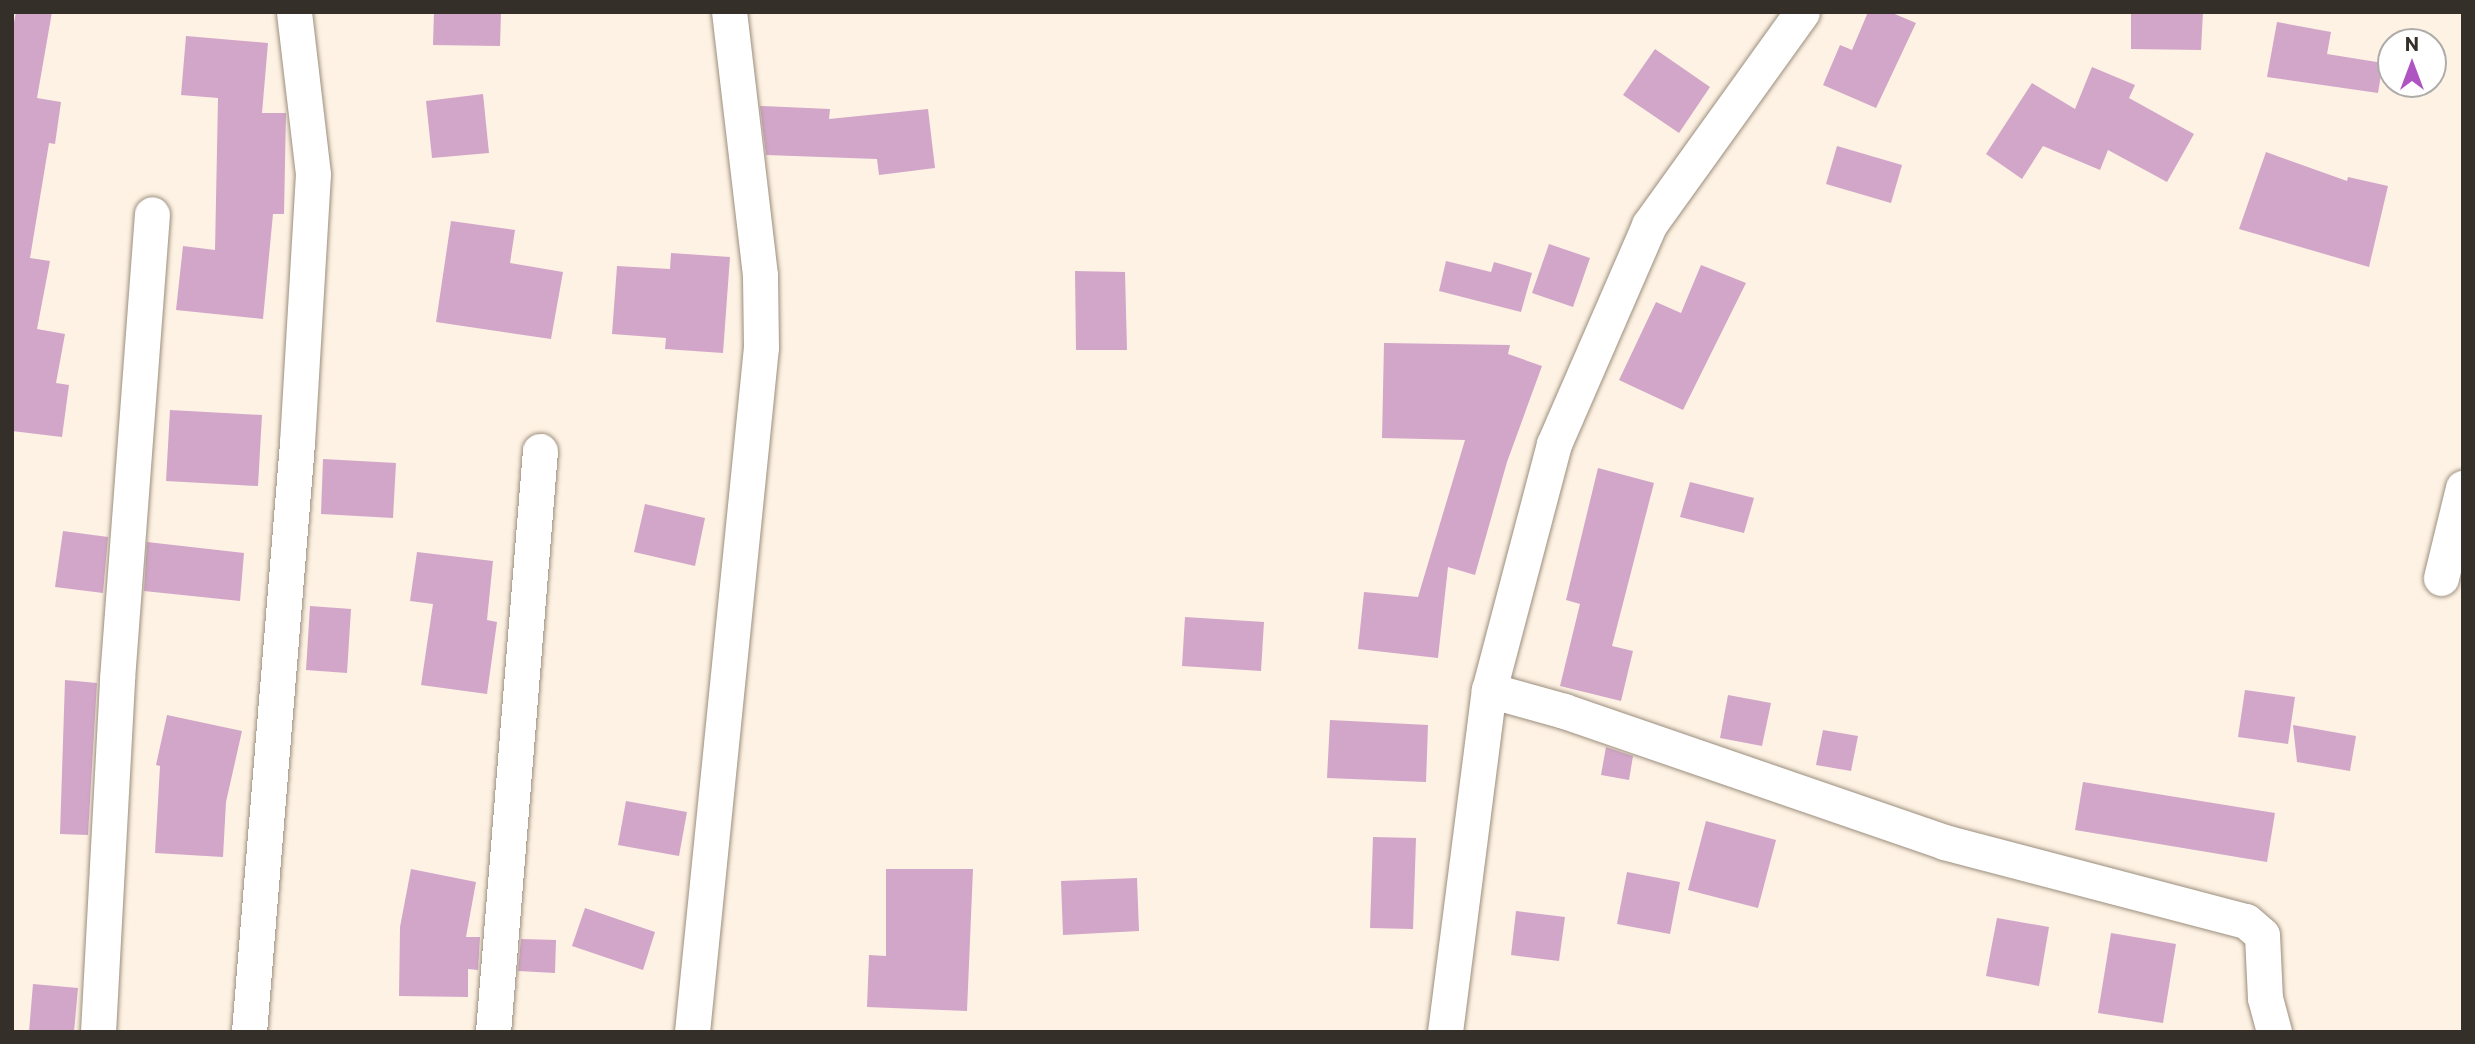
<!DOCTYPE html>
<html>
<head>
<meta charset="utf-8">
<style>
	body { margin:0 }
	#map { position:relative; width:2475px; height:1044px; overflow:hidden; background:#fef2e4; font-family:Commissioner,sans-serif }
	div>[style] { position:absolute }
	.building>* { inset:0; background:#d2a6c9 }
	.roads { filter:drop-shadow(0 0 2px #9b8e7d) drop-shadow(0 0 2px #9b8e7d) }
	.minor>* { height:35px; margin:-17.5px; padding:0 17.5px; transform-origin:17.5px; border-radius:17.5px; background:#fff }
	span { translate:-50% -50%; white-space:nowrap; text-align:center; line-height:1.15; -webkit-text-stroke:7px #fff; paint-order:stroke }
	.frame { position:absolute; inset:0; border:14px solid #342f28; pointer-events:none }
	.north { position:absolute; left:2377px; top:28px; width:70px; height:70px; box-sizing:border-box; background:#fff; border:2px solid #aeaca9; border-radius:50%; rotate:0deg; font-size:19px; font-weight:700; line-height:28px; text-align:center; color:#342f28 }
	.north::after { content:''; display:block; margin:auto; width:24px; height:32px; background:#ae55c1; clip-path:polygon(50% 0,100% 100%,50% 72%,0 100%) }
</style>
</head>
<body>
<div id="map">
	<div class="building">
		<div style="clip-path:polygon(16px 12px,52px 12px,37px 98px,61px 102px,55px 144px,49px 143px,30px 258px,50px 261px,37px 329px,65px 334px,56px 383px,69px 385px,62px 437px,12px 431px,12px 33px)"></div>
		<div style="clip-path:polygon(434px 12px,501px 12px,500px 46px,433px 45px)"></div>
		<div style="clip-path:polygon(1868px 12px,1890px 12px,1916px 23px,1876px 108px,1823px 85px,1840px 45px,1852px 50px)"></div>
		<div style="clip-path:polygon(2131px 12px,2203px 12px,2201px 50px,2131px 49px)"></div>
		<div style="clip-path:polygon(2277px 22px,2331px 32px,2327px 54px,2383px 63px,2378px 93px,2267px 77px)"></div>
		<div style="clip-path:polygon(186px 36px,268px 43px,262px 113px,286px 113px,284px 214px,273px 214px,263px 319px,176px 310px,183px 246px,215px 250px,218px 98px,181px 95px)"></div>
		<div style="clip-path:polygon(1655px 49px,1710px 87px,1679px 133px,1623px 95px)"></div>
		<div style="clip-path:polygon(2092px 67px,2135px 85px,2129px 98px,2194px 134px,2167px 182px,2108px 150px,2100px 170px,2043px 146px,2022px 179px,1986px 154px,2032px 83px,2075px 109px)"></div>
		<div style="clip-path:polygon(483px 94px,489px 153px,432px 158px,426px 101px)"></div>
		<div style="clip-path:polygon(760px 106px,830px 109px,829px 119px,928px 109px,935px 168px,879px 175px,877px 159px,766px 155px)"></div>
		<div style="clip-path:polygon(1837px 146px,1902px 165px,1891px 203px,1826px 184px)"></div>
		<div style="clip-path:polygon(2266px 152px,2347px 181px,2348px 177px,2388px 186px,2369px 267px,2239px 229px)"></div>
		<div style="clip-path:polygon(451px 221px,515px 230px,510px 263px,563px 272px,551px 339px,436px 322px)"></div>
		<div style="clip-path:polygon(1549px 244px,1590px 258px,1573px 307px,1532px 293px)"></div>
		<div style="clip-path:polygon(671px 253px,730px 257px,723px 353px,665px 349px,666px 338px,612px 334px,617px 266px,670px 269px)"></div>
		<div style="clip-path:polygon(1446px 261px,1491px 272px,1494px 262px,1532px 273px,1521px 312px,1439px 291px)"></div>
		<div style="clip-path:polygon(1701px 265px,1746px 283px,1683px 410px,1619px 380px,1656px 302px,1681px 313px)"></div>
		<div style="clip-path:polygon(1075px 271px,1125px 272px,1127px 350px,1076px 350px)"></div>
		<div style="clip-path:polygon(1384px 343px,1510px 345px,1508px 354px,1542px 366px,1507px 462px,1475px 575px,1448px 567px,1438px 658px,1358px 649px,1364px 592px,1418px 597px,1465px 440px,1382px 438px)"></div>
		<div style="clip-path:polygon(170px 410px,262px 415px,258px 486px,166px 481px)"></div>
		<div style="clip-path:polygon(323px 459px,396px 463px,393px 518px,321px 514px)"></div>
		<div style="clip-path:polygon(1598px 468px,1654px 483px,1612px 646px,1633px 651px,1621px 701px,1560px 686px,1580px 604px,1566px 600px)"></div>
		<div style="clip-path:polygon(1690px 482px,1754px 498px,1744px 533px,1680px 517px)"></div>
		<div style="clip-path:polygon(645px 504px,705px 518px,695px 566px,634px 552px)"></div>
		<div style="clip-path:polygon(63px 531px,108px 537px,103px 593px,55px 587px)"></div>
		<div style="clip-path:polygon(147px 542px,244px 553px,240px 601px,144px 591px)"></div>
		<div style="clip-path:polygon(417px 552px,493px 561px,487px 620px,497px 622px,487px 694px,421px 685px,433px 604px,410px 601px)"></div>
		<div style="clip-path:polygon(310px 606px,351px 609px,347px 673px,306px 670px)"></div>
		<div style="clip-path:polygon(1185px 617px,1264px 622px,1261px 671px,1182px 666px)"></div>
		<div style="clip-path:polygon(65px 680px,97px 683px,88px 835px,60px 834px)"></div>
		<div style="clip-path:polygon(2245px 690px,2295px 697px,2288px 744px,2238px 737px)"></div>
		<div style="clip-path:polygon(1728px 695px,1771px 703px,1762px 746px,1720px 738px)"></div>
		<div style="clip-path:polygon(167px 715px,242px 731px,226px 802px,223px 857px,155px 853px,160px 766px,156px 765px)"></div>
		<div style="clip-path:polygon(1330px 720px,1428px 725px,1426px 782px,1327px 778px)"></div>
		<div style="clip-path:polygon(2293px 725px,2356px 736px,2350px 771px,2297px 762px)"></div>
		<div style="clip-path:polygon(1823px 730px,1858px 736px,1851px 771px,1816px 765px)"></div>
		<div style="clip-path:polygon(1606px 747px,1633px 756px,1629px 780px,1601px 775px)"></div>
		<div style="clip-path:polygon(2083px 782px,2275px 813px,2267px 862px,2075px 830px)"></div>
		<div style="clip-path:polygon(626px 801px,687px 812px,679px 856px,618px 845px)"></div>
		<div style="clip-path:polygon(1706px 821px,1776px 840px,1758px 908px,1688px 890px)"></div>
		<div style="clip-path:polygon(1373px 837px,1416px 838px,1413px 929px,1370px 928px)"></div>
		<div style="clip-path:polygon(411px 869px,476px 882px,466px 937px,480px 937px,478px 970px,468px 969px,468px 997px,399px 996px,400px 927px)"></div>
		<div style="clip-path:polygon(886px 869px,973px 869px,967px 1011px,867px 1007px,869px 955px,886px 956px)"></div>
		<div style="clip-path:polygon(1627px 872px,1680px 882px,1670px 934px,1617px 924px)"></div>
		<div style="clip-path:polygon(1137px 878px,1139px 931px,1063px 935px,1061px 881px)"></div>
		<div style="clip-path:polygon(585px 908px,655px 932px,643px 970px,572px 946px)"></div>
		<div style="clip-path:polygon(1516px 911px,1565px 917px,1559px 961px,1511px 955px)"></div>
		<div style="clip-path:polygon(1997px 918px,2049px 927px,2039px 986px,1986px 976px)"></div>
		<div style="clip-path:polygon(2111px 933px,2176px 944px,2163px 1023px,2098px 1013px)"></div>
		<div style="clip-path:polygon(521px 939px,556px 940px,555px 973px,518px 971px)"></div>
		<div style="clip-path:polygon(33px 984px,78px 988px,74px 1032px,29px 1032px)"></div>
	</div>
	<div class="roads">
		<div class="minor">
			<div style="left:2441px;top:578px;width:93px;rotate:-76.3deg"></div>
			<div style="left:1489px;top:690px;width:78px;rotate:15.6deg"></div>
			<div style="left:1564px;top:711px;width:402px;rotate:19deg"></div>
			<div style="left:1944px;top:842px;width:312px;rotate:14.7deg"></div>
			<div style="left:2246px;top:921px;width:21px;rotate:41deg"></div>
			<div style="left:2262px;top:935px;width:63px;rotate:87.3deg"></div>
			<div style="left:2265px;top:998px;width:35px;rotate:75deg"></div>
			<div style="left:98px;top:1032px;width:354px;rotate:-86.9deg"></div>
			<div style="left:117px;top:679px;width:466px;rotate:-85.7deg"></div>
			<div style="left:249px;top:1032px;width:591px;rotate:-85.34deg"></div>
			<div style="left:297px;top:443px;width:269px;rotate:-86.6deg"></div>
			<div style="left:313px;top:174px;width:163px;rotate:-96.7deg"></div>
			<div style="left:493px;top:1032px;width:583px;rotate:-85.38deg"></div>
			<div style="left:692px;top:1032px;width:688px;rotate:-84.25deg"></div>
			<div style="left:761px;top:347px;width:72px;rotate:-90.8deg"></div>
			<div style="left:760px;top:275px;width:265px;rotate:-96.7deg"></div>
			<div style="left:1445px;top:1032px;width:345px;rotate:-82.7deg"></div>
			<div style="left:1489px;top:690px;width:254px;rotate:-75.2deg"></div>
			<div style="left:1554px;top:444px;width:239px;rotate:-66.5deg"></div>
			<div style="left:1649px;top:225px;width:262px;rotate:-54.3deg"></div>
		</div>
	</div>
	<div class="frame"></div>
	<div class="north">N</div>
</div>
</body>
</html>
